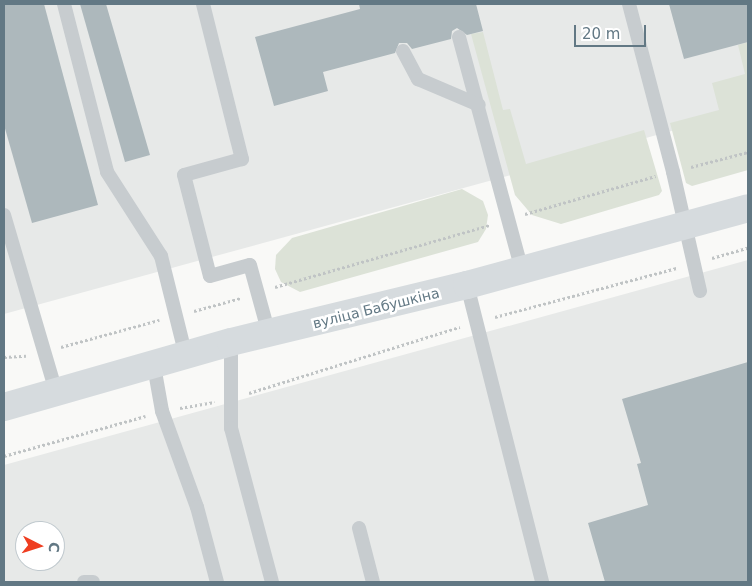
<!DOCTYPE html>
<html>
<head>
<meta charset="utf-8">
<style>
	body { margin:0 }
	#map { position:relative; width:752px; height:586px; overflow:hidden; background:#f9f9f7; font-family:"DejaVu Sans",sans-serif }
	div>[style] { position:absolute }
	.built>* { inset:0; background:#e7e9e8 }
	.green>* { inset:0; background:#dce2d7 }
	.building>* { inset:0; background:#adb8bc }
	.path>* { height:3px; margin-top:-1.5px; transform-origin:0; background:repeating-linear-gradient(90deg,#c0c4c5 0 2.5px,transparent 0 5px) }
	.lane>* { height:14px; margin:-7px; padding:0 7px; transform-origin:7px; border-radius:7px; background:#c7cccf }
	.secondary>* { height:28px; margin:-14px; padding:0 14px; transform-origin:14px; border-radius:14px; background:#d6dbde }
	span { translate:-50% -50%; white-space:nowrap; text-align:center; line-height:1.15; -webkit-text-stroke:5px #fff; paint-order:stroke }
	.street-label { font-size:14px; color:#627884 }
	.frame { position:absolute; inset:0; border:5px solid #627884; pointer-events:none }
	.north { position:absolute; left:15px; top:521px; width:50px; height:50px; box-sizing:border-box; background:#fff; border:1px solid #c0c9ce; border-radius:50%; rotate:95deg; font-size:14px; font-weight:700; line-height:20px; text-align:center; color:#627884 }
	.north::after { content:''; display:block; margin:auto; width:18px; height:22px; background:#ef3e21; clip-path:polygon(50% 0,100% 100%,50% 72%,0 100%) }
	.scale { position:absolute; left:574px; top:25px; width:72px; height:22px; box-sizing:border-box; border:2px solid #627884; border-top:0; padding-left:6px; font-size:15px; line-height:18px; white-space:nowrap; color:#627884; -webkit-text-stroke:4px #fff; paint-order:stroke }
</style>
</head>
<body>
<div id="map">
	<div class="built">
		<div style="clip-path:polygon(4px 4px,748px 4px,748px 110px,4px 314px)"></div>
		<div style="clip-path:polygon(evenodd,748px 260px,748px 582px,4px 582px,4px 465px,748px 260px,25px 531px,55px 531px,55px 561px,25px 561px,25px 531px)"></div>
	</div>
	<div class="green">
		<div style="clip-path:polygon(483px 32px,503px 110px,510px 109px,526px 164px,644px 130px,662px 191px,659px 195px,561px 224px,532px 215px,515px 195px,471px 34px)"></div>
		<div style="clip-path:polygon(748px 42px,748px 170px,692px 186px,686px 183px,670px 123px,719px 110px,712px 83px,745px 74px,738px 45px)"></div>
		<div style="clip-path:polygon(462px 189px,483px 201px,488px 215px,486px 229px,478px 242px,300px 292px,281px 282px,275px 269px,276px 255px,292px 238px)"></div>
	</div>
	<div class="building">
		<div style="clip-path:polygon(4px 4px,44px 4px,98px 205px,32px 223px,4px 125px)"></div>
		<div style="clip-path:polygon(80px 4px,106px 4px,150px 155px,125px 162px)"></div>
		<div style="clip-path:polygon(359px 4px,476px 4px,483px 31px,467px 35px,457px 28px,452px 31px,451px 39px,412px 49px,407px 43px,399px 43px,395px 53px,323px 72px,328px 91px,274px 106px,255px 37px,360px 9px)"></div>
		<div style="clip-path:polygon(669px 4px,748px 4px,748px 42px,684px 59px)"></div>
		<div style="clip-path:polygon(748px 362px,748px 582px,605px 582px,588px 523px,648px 505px,637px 464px,641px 463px,622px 399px)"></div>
	</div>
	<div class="path">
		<div style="left:691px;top:167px;width:59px;rotate:-14.7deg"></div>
		<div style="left:525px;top:214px;width:136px;rotate:-16.2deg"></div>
		<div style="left:712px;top:258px;width:37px;rotate:-16deg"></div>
		<div style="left:275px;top:287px;width:224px;rotate:-16.1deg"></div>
		<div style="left:194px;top:311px;width:49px;rotate:-15.5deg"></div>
		<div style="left:495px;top:317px;width:188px;rotate:-15.1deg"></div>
		<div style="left:61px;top:347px;width:102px;rotate:-15.4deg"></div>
		<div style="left:4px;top:357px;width:22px;rotate:-3deg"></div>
		<div style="left:249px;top:393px;width:221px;rotate:-17.4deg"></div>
		<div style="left:180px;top:408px;width:35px;rotate:-10deg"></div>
		<div style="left:4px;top:456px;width:147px;rotate:-15.8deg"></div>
	</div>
	<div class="lane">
		<div style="left:64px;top:4px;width:173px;rotate:75.6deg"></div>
		<div style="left:107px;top:172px;width:100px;rotate:57.3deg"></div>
		<div style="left:161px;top:256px;width:103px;rotate:76deg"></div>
		<div style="left:203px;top:4px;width:160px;rotate:75.9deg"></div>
		<div style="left:242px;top:159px;width:60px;rotate:164.6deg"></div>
		<div style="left:184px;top:175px;width:104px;rotate:75.6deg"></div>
		<div style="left:210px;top:276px;width:41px;rotate:-15.4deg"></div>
		<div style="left:250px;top:265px;width:72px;rotate:74.6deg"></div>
		<div style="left:629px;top:4px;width:174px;rotate:75.3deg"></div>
		<div style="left:673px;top:172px;width:122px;rotate:77.2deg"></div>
		<div style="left:459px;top:37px;width:241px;rotate:74.9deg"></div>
		<div style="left:403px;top:51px;width:32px;rotate:62deg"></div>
		<div style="left:418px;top:79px;width:66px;rotate:23.1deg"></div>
		<div style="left:4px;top:215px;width:184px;rotate:73.6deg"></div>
		<div style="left:467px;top:285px;width:306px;rotate:75.8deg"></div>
		<div style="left:231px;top:342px;width:86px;rotate:90deg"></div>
		<div style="left:231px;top:428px;width:159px;rotate:75.1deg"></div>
		<div style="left:154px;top:366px;width:46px;rotate:79.9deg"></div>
		<div style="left:162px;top:411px;width:102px;rotate:70deg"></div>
		<div style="left:197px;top:507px;width:78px;rotate:75.1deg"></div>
		<div style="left:359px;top:528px;width:56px;rotate:75.5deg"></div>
		<div style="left:84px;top:582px;width:9px"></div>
	</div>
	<div class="secondary">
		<div style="left:4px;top:407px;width:236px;rotate:-16deg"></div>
		<div style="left:231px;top:342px;width:243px;rotate:-13.6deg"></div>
		<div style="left:467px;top:285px;width:291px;rotate:-15.3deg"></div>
	</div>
	<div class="street-label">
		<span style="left:376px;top:308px;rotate:-14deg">вуліца Бабушкіна</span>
	</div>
	<div class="frame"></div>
	<div class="north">С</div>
	<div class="scale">20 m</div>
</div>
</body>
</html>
